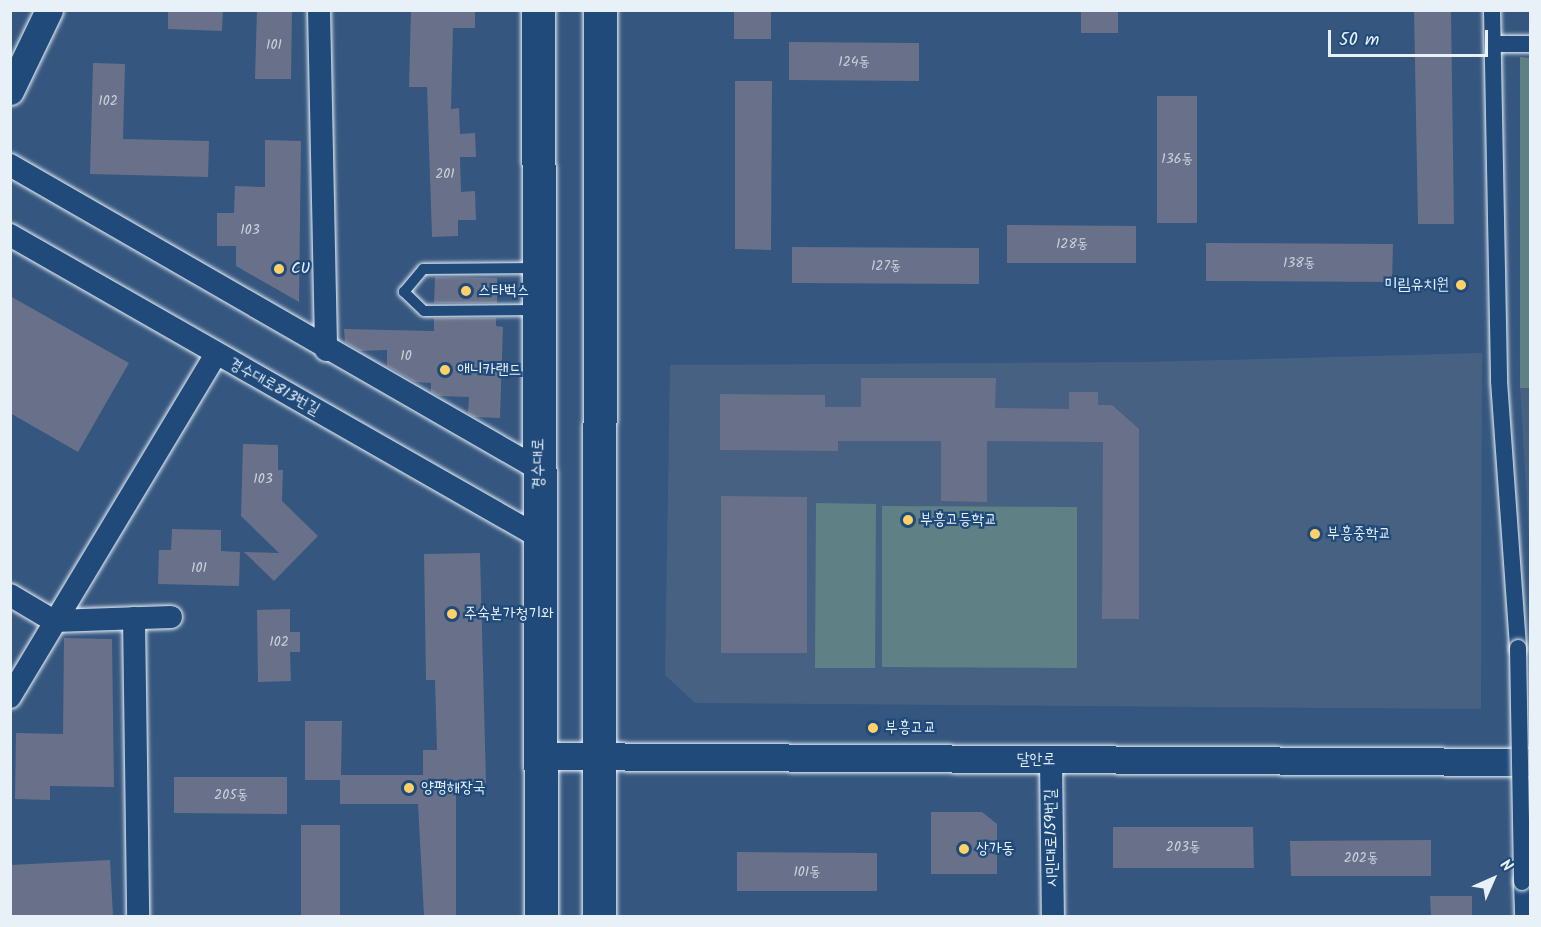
<!DOCTYPE html>
<html>
<head>
<meta charset="utf-8">
<style>
	body { margin:0 }
	#map { position:relative; width:1541px; height:927px; overflow:hidden; background:#35567e; font-family:Kalam,"Poor Story",sans-serif }
	div>[style] { position:absolute }
	.built>* { inset:0; background:#476183 }
	.green>* { inset:0; background:#5f8085 }
	.building>* { inset:0; background:#687189 }
	.roads { filter:drop-shadow(0 0 2px #e8f1f8) drop-shadow(0 0 2px #e8f1f8) }
	.service>* { height:10px; margin:-5px; padding:0 5px; transform-origin:5px; border-radius:5px; background:#1f4a7a }
	.pedestrian>* { height:16px; margin:-8px; padding:0 8px; transform-origin:8px; border-radius:8px; background:#1f4a7a }
	.minor>* { height:22px; margin:-11px; padding:0 11px; transform-origin:11px; border-radius:11px; background:#1f4a7a }
	.tertiary>* { height:27px; margin:-13.5px; padding:0 13.5px; transform-origin:13.5px; border-radius:13.5px; background:#1f4a7a }
	.primary>* { height:33px; margin:-16.5px; padding:0 16.5px; transform-origin:16.5px; border-radius:16.5px; background:#1f4a7a }
	.bridges { filter:drop-shadow(0 0 2px #e8f1f8) drop-shadow(0 0 2px #e8f1f8) }
	.pedestrian-bridge>* { height:16px; margin:-8px; padding:0 8px; transform-origin:8px; border-radius:8px; background:#1f4a7a }
	.dots>* { width:16px; height:16px; translate:-50% -50%; box-sizing:border-box; border:3px solid #1f4a7a; border-radius:50% }
	span { translate:-50% -50%; white-space:nowrap; text-align:center; line-height:1.15; -webkit-text-stroke:4.5px #1f4a7a; paint-order:stroke }
	.number-label { font-size:14px; color:#c8d1dc }
	.number-label span { -webkit-text-stroke-width:0 }
	.poi-label { font-size:16px; color:#e8f1f8 }
	.left { translate:0 -50%; text-align:left }
	.right { translate:-100% -50%; text-align:right }
	.street-label { font-size:16px; color:#e8f1f8 }
	.frame { position:absolute; inset:0; border:12px solid #e8f1f8; pointer-events:none }
	.north { position:absolute; left:1463px; top:849px; width:60px; height:60px; -webkit-text-stroke:4px #1f4a7a; paint-order:stroke; rotate:45deg; font-size:16px; font-weight:700; line-height:24px; text-align:center; color:#e8f1f8 }
	.north::after { content:''; display:block; margin:auto; width:21px; height:27px; background:#e8f1f8; clip-path:polygon(50% 0,100% 100%,50% 72%,0 100%) }
	.scale { position:absolute; left:1328px; top:30px; width:160px; height:27px; box-sizing:border-box; border:3px solid #e8f1f8; border-top:0; padding-left:8px; font-size:18px; line-height:21px; white-space:nowrap; color:#e8f1f8; -webkit-text-stroke:4px #1f4a7a; paint-order:stroke }
</style>
</head>
<body>
<div id="map">
	<div class="built">
		<div style="clip-path:polygon(1482px 353px,1481px 709px,695px 703px,665px 675px,670px 365px,1147px 362px)"></div>
		<div style="clip-path:polygon(1520px 388px,1530px 388px,1530px 553px)"></div>
	</div>
	<div class="green">
		<div style="clip-path:polygon(1520px 57px,1530px 58px,1530px 388px,1520px 388px)"></div>
		<div style="clip-path:polygon(816px 503px,876px 504px,875px 668px,815px 668px)"></div>
		<div style="clip-path:polygon(882px 506px,1077px 507px,1077px 668px,882px 667px)"></div>
	</div>
	<div class="building">
		<div style="clip-path:polygon(168px 10px,223px 10px,222px 31px,168px 29px)"></div>
		<div style="clip-path:polygon(257px 10px,292px 10px,291px 79px,255px 79px)"></div>
		<div style="clip-path:polygon(411px 10px,475px 10px,475px 28px,453px 28px,451px 109px,459px 108px,460px 134px,475px 133px,476px 157px,460px 157px,461px 192px,475px 191px,476px 220px,458px 220px,458px 236px,432px 237px,427px 87px,409px 87px)"></div>
		<div style="clip-path:polygon(734px 10px,771px 10px,771px 39px,734px 39px)"></div>
		<div style="clip-path:polygon(1081px 10px,1118px 10px,1118px 33px,1081px 33px)"></div>
		<div style="clip-path:polygon(1414px 10px,1451px 10px,1454px 224px,1418px 224px)"></div>
		<div style="clip-path:polygon(789px 42px,919px 43px,919px 81px,789px 80px)"></div>
		<div style="clip-path:polygon(93px 63px,125px 64px,123px 139px,209px 141px,208px 177px,90px 174px)"></div>
		<div style="clip-path:polygon(735px 81px,772px 81px,771px 250px,735px 249px)"></div>
		<div style="clip-path:polygon(1157px 96px,1197px 96px,1197px 223px,1157px 223px)"></div>
		<div style="clip-path:polygon(265px 140px,301px 141px,299px 302px,236px 266px,236px 246px,217px 246px,217px 213px,234px 213px,235px 186px,265px 187px)"></div>
		<div style="clip-path:polygon(1007px 225px,1136px 226px,1136px 263px,1007px 263px)"></div>
		<div style="clip-path:polygon(1206px 243px,1393px 244px,1392px 282px,1206px 281px)"></div>
		<div style="clip-path:polygon(792px 247px,979px 248px,979px 284px,792px 283px)"></div>
		<div style="clip-path:polygon(435px 277px,497px 278px,497px 303px,434px 303px)"></div>
		<div style="clip-path:polygon(10px 296px,129px 363px,78px 452px,10px 413px)"></div>
		<div style="clip-path:polygon(434px 318px,496px 318px,496px 326px,503px 327px,500px 418px,474px 417px,468px 413px,469px 397px,439px 396px,431px 392px,431px 383px,415px 382px,387px 366px,387px 350px,360px 351px,345px 342px,344px 329px,434px 331px)"></div>
		<div style="clip-path:polygon(861px 378px,996px 378px,995px 408px,1069px 409px,1069px 392px,1098px 392px,1098px 405px,1112px 405px,1139px 429px,1139px 619px,1102px 619px,1103px 442px,987px 441px,987px 502px,941px 501px,941px 441px,838px 441px,838px 451px,720px 450px,720px 394px,825px 395px,825px 407px,861px 407px)"></div>
		<div style="clip-path:polygon(243px 444px,278px 445px,278px 470px,283px 470px,282px 501px,318px 536px,274px 581px,244px 552px,279px 553px,241px 516px)"></div>
		<div style="clip-path:polygon(721px 496px,807px 497px,807px 653px,721px 653px)"></div>
		<div style="clip-path:polygon(172px 529px,221px 530px,221px 551px,240px 552px,239px 586px,158px 584px,159px 550px,171px 550px)"></div>
		<div style="clip-path:polygon(480px 553px,486px 783px,456px 784px,456px 916px,424px 916px,418px 804px,340px 804px,340px 780px,305px 780px,305px 721px,342px 721px,341px 775px,423px 775px,423px 750px,437px 750px,435px 680px,426px 680px,424px 554px)"></div>
		<div style="clip-path:polygon(290px 609px,290px 632px,300px 632px,300px 652px,290px 652px,291px 681px,258px 682px,257px 610px)"></div>
		<div style="clip-path:polygon(64px 638px,112px 639px,114px 787px,50px 786px,50px 800px,15px 799px,16px 733px,63px 734px)"></div>
		<div style="clip-path:polygon(174px 777px,287px 777px,287px 814px,174px 813px)"></div>
		<div style="clip-path:polygon(931px 812px,982px 812px,997px 824px,997px 874px,931px 874px)"></div>
		<div style="clip-path:polygon(301px 825px,340px 825px,340px 916px,301px 916px)"></div>
		<div style="clip-path:polygon(1113px 827px,1253px 827px,1254px 868px,1113px 868px)"></div>
		<div style="clip-path:polygon(1431px 840px,1431px 876px,1291px 876px,1290px 841px)"></div>
		<div style="clip-path:polygon(737px 852px,877px 853px,877px 891px,737px 891px)"></div>
		<div style="clip-path:polygon(110px 860px,113px 916px,10px 916px,10px 865px)"></div>
		<div style="clip-path:polygon(1430px 896px,1472px 896px,1472px 916px,1431px 916px)"></div>
	</div>
	<div class="roads">
		<div class="service">
			<div style="left:535px;top:310px;width:111px;rotate:179.5deg"></div>
			<div style="left:424px;top:311px;width:28px;rotate:-136deg"></div>
			<div style="left:404px;top:292px;width:30px;rotate:-50deg"></div>
			<div style="left:423px;top:269px;width:113px;rotate:-0.5deg"></div>
		</div>
		<div class="pedestrian">
			<div style="left:1492px;top:10px;width:371px;rotate:88.9deg"></div>
			<div style="left:1499px;top:381px;width:268px;rotate:85.9deg"></div>
			<div style="left:1494px;top:44px;width:36px"></div>
			<div style="left:1522px;top:882px;width:34px;rotate:88deg"></div>
		</div>
		<div class="minor">
			<div style="left:319px;top:10px;width:340px;rotate:88.8deg"></div>
			<div style="left:10px;top:165px;width:611px;rotate:29.92deg"></div>
			<div style="left:10px;top:235px;width:609px;rotate:29.72deg"></div>
			<div style="left:10px;top:595px;width:51px;rotate:30.6deg"></div>
			<div style="left:54px;top:621px;width:117px;rotate:-2deg"></div>
			<div style="left:134px;top:618px;width:298px;rotate:89.2deg"></div>
			<div style="left:10px;top:697px;width:400px;rotate:-59deg"></div>
			<div style="left:1051px;top:760px;width:156px;rotate:89.3deg"></div>
		</div>
		<div class="tertiary">
			<div style="left:10px;top:91px;width:90px;rotate:-64.3deg"></div>
			<div style="left:541px;top:756px;width:989px;rotate:0.35deg"></div>
		</div>
		<div class="primary">
			<div style="left:538px;top:10px;width:906px;rotate:89.81deg"></div>
			<div style="left:599px;top:916px;width:906px;rotate:-89.94deg"></div>
		</div>
	</div>
	<div class="bridges">
		<div class="pedestrian-bridge">
			<div style="left:1518px;top:648px;width:234px;rotate:89deg"></div>
		</div>
	</div>
	<div class="dots">
		<div style="left:279px;top:269px;background:#ffd166"></div>
		<div style="left:1461px;top:285px;background:#ffd166"></div>
		<div style="left:466px;top:291px;background:#ffd166"></div>
		<div style="left:445px;top:370px;background:#ffd166"></div>
		<div style="left:908px;top:520px;background:#ffd166"></div>
		<div style="left:1315px;top:534px;background:#ffd166"></div>
		<div style="left:452px;top:614px;background:#ffd166"></div>
		<div style="left:873px;top:728px;background:#ffd166"></div>
		<div style="left:409px;top:788px;background:#ffd166"></div>
		<div style="left:964px;top:849px;background:#ffd166"></div>
	</div>
	<div class="number-label">
		<span style="left:274px;top:45px">101</span>
		<span style="left:854px;top:62px">124동</span>
		<span style="left:108px;top:101px">102</span>
		<span style="left:1177px;top:159px">136동</span>
		<span style="left:445px;top:174px">201</span>
		<span style="left:250px;top:230px">103</span>
		<span style="left:1072px;top:244px">128동</span>
		<span style="left:1299px;top:263px">138동</span>
		<span style="left:886px;top:266px">127동</span>
		<span style="left:406px;top:356px">10</span>
		<span style="left:263px;top:479px">103</span>
		<span style="left:199px;top:568px">101</span>
		<span style="left:279px;top:642px">102</span>
		<span style="left:231px;top:795px">205동</span>
		<span style="left:1183px;top:847px">203동</span>
		<span style="left:1361px;top:858px">202동</span>
		<span style="left:807px;top:872px">101동</span>
	</div>
	<div class="poi-label">
		<span class="left" style="left:291px;top:269px">CU</span>
		<span class="right" style="left:1449px;top:285px">미림유치원</span>
		<span class="left" style="left:478px;top:291px">스타벅스</span>
		<span class="left" style="left:457px;top:370px">애니카랜드</span>
		<span class="left" style="left:920px;top:520px">부흥고등학교</span>
		<span class="left" style="left:1327px;top:534px">부흥중학교</span>
		<span class="left" style="left:464px;top:614px">주숙본가청기와</span>
		<span class="left" style="left:885px;top:728px">부흥고교</span>
		<span class="left" style="left:421px;top:788px">양평해장국</span>
		<span class="left" style="left:976px;top:849px">상가동</span>
	</div>
	<div class="street-label">
		<span style="left:274px;top:387px;rotate:29deg">경수대로813번길</span>
		<span style="left:539px;top:464px;rotate:-90deg">경수대로</span>
		<span style="left:1036px;top:760px">달안로</span>
		<span style="left:1052px;top:838px;rotate:-91deg">시민대로159번길</span>
	</div>
	<div class="frame"></div>
	<div class="north">N</div>
	<div class="scale">50 m</div>
</div>
</body>
</html>
